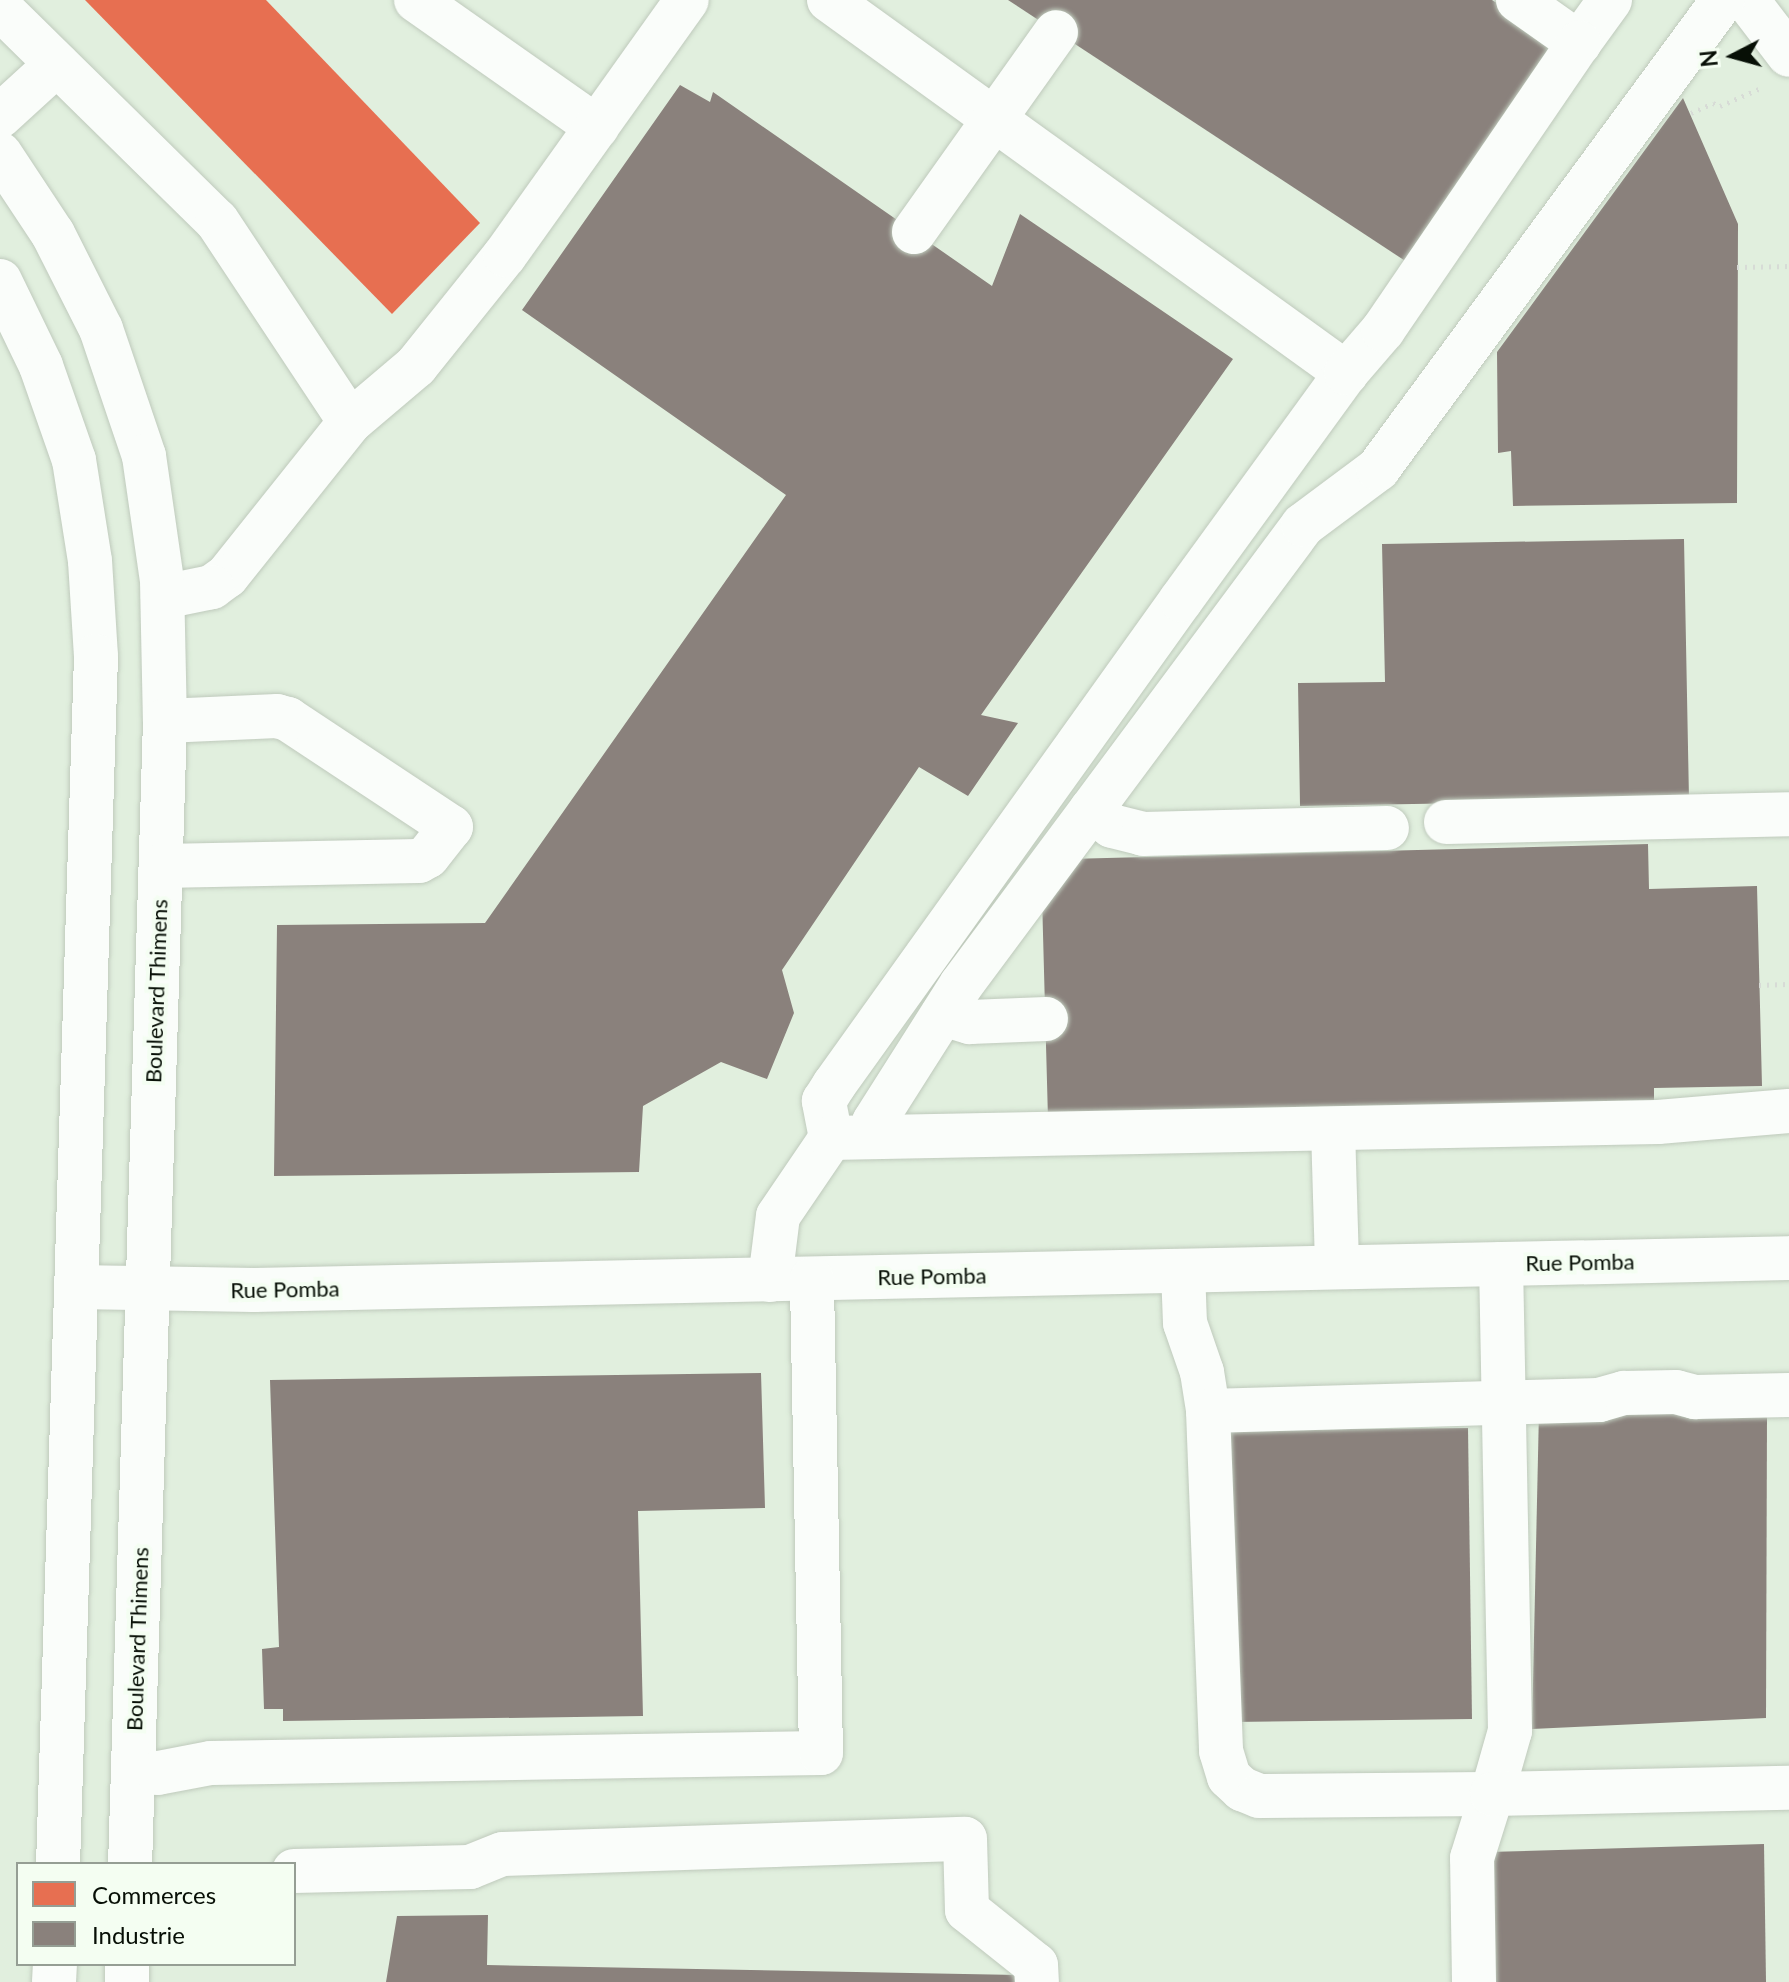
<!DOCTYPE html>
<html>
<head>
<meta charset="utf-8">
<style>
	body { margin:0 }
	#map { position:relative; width:1789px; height:1982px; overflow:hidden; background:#e1efde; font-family:Lato,sans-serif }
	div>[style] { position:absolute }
	.shops>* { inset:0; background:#e76f51 }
	.industry>* { inset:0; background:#8a817c }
	.path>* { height:5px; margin-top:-2.5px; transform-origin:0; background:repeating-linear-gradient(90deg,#d7dbd6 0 2px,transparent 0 8px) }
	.roads { filter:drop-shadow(0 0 2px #bfcabc) drop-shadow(0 0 2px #bfcabc) }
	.minor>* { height:44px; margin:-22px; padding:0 22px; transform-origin:22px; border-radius:22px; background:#fafdfa }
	span { translate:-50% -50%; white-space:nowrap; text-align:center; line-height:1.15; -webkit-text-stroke:8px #f4fef2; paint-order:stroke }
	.street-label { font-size:22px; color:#070f06 }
	.legend { position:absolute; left:16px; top:1862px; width:280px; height:104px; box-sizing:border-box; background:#f4fef2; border:2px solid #959e94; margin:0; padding:10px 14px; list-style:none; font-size:24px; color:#070f06 }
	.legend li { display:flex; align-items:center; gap:16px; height:40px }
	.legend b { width:40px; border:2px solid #959e94 }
	.north { position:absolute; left:1693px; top:16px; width:80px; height:80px; -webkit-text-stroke:6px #f4fef2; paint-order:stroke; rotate:264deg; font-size:22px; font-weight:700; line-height:32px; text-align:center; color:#070f06 }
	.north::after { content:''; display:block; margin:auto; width:28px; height:36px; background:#070f06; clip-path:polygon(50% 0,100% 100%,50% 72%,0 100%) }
</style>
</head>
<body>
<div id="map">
	<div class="shops">
		<div style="clip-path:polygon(85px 0,266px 0,480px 223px,392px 314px)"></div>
	</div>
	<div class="industry">
		<div style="clip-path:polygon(1008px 0,1492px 0,1558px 43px,1416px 268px)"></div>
		<div style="clip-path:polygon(680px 85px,710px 102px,713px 92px,992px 286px,1020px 214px,1233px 359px,981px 715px,1018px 723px,968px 796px,919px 767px,782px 970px,794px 1013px,767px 1079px,721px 1062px,643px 1106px,639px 1172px,274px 1176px,277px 925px,485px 923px,786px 495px,522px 310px)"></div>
		<div style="clip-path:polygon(1683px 98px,1738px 224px,1737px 503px,1513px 506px,1511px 451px,1498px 453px,1497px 352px)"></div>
		<div style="clip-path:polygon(1684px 539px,1689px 799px,1300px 806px,1298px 683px,1385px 682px,1382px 544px)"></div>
		<div style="clip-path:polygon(1648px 844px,1649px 889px,1757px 886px,1762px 1086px,1654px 1088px,1654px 1104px,1048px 1119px,1042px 897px,1068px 859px)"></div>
		<div style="clip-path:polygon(761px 1373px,765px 1508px,638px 1511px,643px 1716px,283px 1721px,283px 1709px,264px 1709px,262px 1649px,279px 1647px,270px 1380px)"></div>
		<div style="clip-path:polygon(1539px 1411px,1767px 1415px,1766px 1718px,1532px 1729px)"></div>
		<div style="clip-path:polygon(1468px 1428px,1472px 1719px,1231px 1722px,1228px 1430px)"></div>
		<div style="clip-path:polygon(1764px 1844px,1766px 1982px,1490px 1982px,1488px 1852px)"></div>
		<div style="clip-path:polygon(488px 1915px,487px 1965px,1020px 1975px,1020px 1982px,386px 1982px,397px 1916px)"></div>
	</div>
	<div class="path">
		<div style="left:1691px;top:113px;width:24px;rotate:-24deg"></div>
		<div style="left:1713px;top:103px;width:8px;rotate:23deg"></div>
		<div style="left:1720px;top:106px;width:43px;rotate:-23.6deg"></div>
		<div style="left:1737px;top:267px;width:52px;rotate:-1.1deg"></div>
		<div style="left:1759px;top:985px;width:30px;rotate:-2deg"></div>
	</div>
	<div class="roads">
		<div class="minor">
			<div style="left:416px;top:0;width:221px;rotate:35.1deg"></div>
			<div style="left:829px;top:0;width:638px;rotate:35.81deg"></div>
			<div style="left:1518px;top:0;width:75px;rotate:35.2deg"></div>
			<div style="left:1579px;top:43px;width:53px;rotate:-54.2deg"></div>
			<div style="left:1747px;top:0;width:69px;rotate:52.6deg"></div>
			<div style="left:0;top:8px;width:304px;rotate:44.5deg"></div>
			<div style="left:217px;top:221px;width:241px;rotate:56.5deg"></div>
			<div style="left:350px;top:422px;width:197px;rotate:128.6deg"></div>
			<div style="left:227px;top:576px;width:19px;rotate:144deg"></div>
			<div style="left:212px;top:587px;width:50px;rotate:168.5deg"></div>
			<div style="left:0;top:116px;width:77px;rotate:-42.4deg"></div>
			<div style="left:0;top:154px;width:96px;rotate:56.5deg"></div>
			<div style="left:53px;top:234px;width:106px;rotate:63.2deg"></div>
			<div style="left:101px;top:329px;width:134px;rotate:71.3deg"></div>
			<div style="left:144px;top:456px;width:126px;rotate:81.8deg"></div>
			<div style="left:162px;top:581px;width:140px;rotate:88.8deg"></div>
			<div style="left:165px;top:721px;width:1144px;rotate:91.75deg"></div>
			<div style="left:914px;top:232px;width:245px;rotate:-54.6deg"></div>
			<div style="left:0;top:281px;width:94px;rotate:64.2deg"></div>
			<div style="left:41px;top:366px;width:100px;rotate:70.7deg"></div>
			<div style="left:74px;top:460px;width:102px;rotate:81deg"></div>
			<div style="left:90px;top:561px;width:95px;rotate:86.4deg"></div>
			<div style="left:96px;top:656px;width:1209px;rotate:91.8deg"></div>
			<div style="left:350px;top:422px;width:87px;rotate:-40.3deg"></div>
			<div style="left:416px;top:366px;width:142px;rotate:-51.3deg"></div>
			<div style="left:505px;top:255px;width:313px;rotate:-54.5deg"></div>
			<div style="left:1091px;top:810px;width:26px;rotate:37deg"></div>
			<div style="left:1112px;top:826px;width:32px;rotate:14deg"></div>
			<div style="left:1143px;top:834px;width:244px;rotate:-1.4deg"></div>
			<div style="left:1446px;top:822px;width:343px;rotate:-1.3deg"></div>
			<div style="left:161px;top:866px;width:258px;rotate:-1.1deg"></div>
			<div style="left:419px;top:861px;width:10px;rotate:-29deg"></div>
			<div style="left:428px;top:856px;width:37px;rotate:-52deg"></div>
			<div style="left:451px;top:827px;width:196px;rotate:-146.5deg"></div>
			<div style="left:288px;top:719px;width:11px;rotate:-165deg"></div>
			<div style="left:277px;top:716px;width:112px;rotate:177.4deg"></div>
			<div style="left:943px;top:1014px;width:28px;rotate:17deg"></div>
			<div style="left:970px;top:1022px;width:76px;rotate:-2.3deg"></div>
			<div style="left:1333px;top:1129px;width:138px;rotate:88.3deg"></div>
			<div style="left:872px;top:1137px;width:15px;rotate:-82deg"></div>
			<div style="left:874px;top:1122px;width:162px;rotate:-57.6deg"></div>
			<div style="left:961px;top:985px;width:573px;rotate:-53.37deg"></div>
			<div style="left:1303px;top:525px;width:94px;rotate:-36.7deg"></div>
			<div style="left:1378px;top:469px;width:582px;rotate:-53.66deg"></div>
			<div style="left:831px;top:1138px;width:38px;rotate:-101deg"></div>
			<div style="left:824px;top:1101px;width:19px;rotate:-58deg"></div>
			<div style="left:834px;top:1085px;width:596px;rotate:-54.42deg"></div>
			<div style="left:1181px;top:600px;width:281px;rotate:-54deg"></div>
			<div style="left:1346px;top:373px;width:57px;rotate:-49.3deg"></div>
			<div style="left:1383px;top:330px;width:348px;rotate:-55.7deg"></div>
			<div style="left:1183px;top:1271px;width:52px;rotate:87.8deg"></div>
			<div style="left:1185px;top:1323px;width:52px;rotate:70.9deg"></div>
			<div style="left:1202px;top:1372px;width:39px;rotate:81deg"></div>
			<div style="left:1208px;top:1411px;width:391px;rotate:-1.6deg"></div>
			<div style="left:1599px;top:1400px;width:26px;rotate:-16deg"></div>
			<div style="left:1624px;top:1393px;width:52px;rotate:-1.1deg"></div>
			<div style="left:1676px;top:1392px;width:20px;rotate:15deg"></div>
			<div style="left:1695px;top:1397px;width:94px;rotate:-1.2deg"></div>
			<div style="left:770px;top:1280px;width:64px;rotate:-82.9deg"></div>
			<div style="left:778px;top:1216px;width:94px;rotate:-55.8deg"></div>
			<div style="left:831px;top:1138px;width:827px;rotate:-1.11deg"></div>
			<div style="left:1658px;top:1122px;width:131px;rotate:-4.8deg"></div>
			<div style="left:76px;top:1287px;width:178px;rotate:1deg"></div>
			<div style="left:254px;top:1290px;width:1535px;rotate:-1.19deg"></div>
			<div style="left:1208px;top:1411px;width:340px;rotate:87.8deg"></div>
			<div style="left:1221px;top:1751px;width:27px;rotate:73deg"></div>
			<div style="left:1229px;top:1777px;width:18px;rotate:43deg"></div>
			<div style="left:1242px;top:1789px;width:18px;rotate:22deg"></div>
			<div style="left:1259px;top:1796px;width:233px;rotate:-0.5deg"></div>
			<div style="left:1492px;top:1794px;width:66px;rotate:-74.1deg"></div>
			<div style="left:1510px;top:1731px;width:467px;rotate:-91.1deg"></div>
			<div style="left:133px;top:1772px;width:25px;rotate:2deg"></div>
			<div style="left:158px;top:1773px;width:54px;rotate:-10.7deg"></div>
			<div style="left:211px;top:1763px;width:610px;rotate:-0.94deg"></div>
			<div style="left:821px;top:1753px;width:474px;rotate:-91.1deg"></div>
			<div style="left:294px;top:1871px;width:176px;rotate:-1.3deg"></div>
			<div style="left:470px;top:1867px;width:35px;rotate:-22deg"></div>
			<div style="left:503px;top:1854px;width:462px;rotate:-1.9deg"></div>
			<div style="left:965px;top:1839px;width:71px;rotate:88.4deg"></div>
			<div style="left:967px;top:1910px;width:88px;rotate:38.6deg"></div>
			<div style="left:1036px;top:1965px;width:17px;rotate:87deg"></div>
			<div style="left:54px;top:1982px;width:18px;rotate:-87deg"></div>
			<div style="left:127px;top:1982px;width:18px;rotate:-90deg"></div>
			<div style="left:1474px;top:1982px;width:124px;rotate:-90.9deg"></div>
			<div style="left:1472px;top:1858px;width:67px;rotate:-72.6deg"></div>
			<div style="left:1492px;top:1794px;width:297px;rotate:-1.2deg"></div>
		</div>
	</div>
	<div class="street-label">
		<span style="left:156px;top:991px;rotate:-88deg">Boulevard Thimens</span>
		<span style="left:1580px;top:1262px;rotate:-1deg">Rue Pomba</span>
		<span style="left:932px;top:1276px;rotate:-1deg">Rue Pomba</span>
		<span style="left:285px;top:1289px;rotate:-1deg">Rue Pomba</span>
		<span style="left:137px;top:1639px;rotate:-88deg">Boulevard Thimens</span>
	</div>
	<ul class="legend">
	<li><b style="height:22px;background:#e76f51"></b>Commerces</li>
	<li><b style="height:22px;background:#8a817c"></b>Industrie</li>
	</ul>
	<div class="north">N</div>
</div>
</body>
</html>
